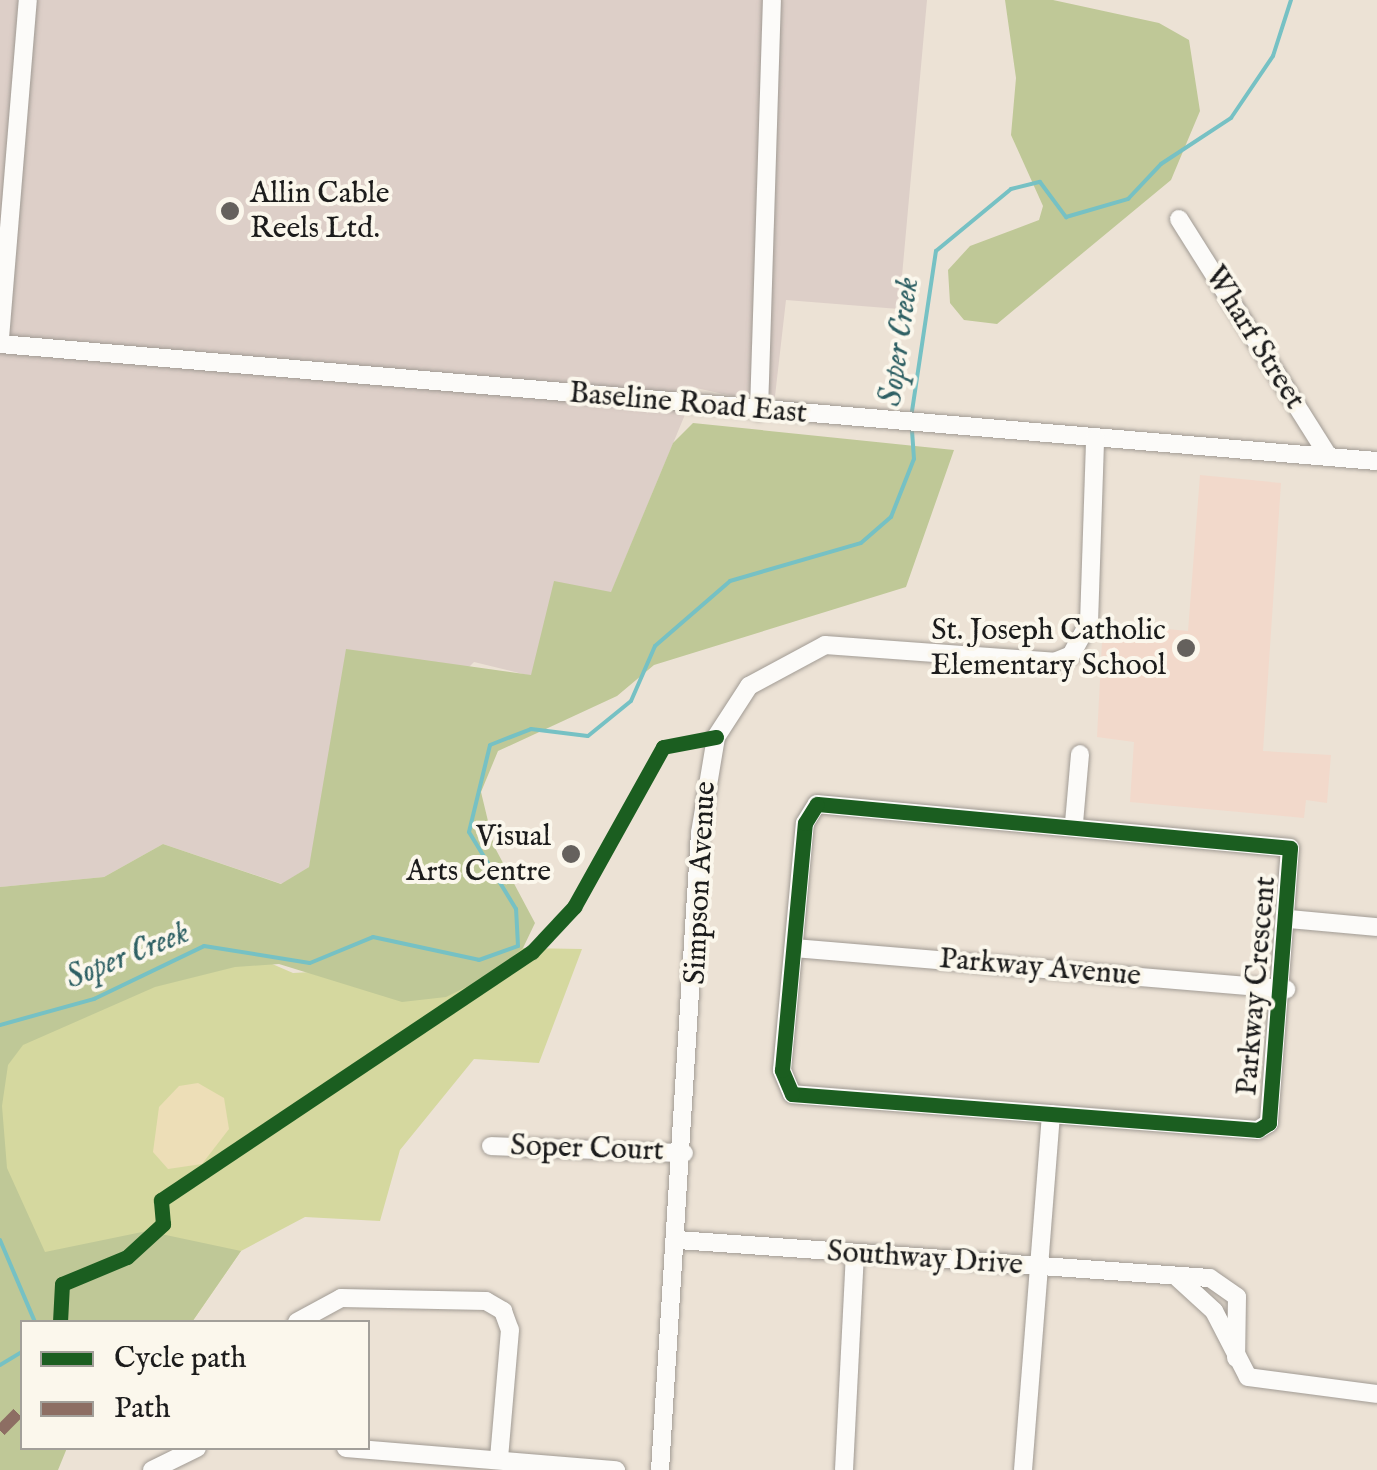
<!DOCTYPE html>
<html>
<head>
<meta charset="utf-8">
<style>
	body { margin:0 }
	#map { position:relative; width:1377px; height:1470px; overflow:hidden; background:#ece2d5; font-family:"IM FELL English",serif }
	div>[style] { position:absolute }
	.built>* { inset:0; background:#f2d9cb }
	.industrial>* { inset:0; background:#ddcfc8 }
	.green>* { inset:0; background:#d5d89f }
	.forest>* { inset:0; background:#bfc897 }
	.sand>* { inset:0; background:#eddeb7 }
	.stream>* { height:4px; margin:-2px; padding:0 2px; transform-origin:2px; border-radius:2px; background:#76c1c4 }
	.roads { filter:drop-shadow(0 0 2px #a19b94) drop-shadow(0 0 2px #a19b94) }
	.minor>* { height:18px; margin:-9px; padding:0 9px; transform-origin:9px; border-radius:9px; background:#fcfbf9 }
	.quiet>* { height:12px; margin-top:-6px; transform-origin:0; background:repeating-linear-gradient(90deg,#8d6e63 0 25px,transparent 0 37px) }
	.cycleway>* { height:15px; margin:-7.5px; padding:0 7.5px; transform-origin:7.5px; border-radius:7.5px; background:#1b5e20 }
	.dots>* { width:28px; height:28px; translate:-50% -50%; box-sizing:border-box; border:5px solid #fbf7ec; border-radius:50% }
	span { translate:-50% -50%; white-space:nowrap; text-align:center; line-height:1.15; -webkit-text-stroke:8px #fbf7ec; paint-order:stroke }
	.poi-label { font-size:30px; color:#1c1c1c }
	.left { translate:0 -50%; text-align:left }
	.right { translate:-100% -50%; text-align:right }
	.street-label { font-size:30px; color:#1c1c1c }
	.water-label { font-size:32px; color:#2e6064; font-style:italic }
	.legend { position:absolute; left:20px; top:1320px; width:350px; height:130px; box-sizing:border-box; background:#fbf7ec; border:2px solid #a29f99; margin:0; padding:12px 18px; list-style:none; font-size:30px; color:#1c1c1c }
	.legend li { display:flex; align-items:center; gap:20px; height:50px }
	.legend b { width:50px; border:2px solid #a29f99 }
</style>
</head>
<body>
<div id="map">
	<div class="built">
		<div style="clip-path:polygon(1200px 475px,1281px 483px,1263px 751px,1331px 755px,1327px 803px,1306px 800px,1304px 818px,1130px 802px,1134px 742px,1097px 737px,1103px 623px,1188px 631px)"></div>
	</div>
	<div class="industrial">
		<div style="clip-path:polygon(0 0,927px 0,899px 309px,786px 300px,774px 405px,696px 388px,611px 593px,531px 676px,474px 662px,322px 814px,309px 867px,282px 884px,163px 844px,104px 877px,0 887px)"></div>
	</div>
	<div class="green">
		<div style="clip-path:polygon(523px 948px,582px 949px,539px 1063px,474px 1059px,400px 1150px,380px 1221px,305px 1217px,241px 1251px,192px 1322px,41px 1322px,4px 1231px,0 1041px,156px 980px,256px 957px,293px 973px,497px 962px)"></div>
	</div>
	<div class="forest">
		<div style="clip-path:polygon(1005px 0,1053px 0,1159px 23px,1189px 40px,1200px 111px,1171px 180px,997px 324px,964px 320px,950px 303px,948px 270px,970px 246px,1039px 220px,1043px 206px,1011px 135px,1016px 78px)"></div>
		<div style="clip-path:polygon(693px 423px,954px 450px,906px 587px,654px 665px,617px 696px,498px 751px,481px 792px,494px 846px,535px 923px,523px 948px,489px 976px,446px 997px,402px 1002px,279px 964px,235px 967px,155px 987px,23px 1045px,8px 1065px,2px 1106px,7px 1168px,45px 1252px,147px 1231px,241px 1251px,192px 1322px,22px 1322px,22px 1448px,67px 1448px,58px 1470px,0 1470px,0 887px,104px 877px,163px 844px,281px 884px,309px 867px,346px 649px,531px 675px,554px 581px,611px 592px,673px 443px)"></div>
	</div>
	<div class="sand">
		<div style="clip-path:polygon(198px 1083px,224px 1098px,229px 1129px,202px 1164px,168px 1169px,153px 1152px,159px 1107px,179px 1086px)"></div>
	</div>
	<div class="stream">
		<div style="left:911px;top:418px;width:169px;rotate:-81.5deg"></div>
		<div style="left:936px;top:251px;width:97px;rotate:-39.6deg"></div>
		<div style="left:1011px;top:189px;width:30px;rotate:-14deg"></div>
		<div style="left:1040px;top:182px;width:44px;rotate:53.4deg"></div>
		<div style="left:1066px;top:217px;width:65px;rotate:-16.2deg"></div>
		<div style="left:1128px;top:199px;width:48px;rotate:-46.7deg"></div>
		<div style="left:1161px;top:164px;width:84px;rotate:-33.3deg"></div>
		<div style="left:1231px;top:118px;width:75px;rotate:-55.9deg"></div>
		<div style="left:1273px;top:56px;width:59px;rotate:-72.2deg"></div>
		<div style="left:0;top:1025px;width:98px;rotate:-15.5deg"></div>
		<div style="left:94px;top:999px;width:122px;rotate:-25.7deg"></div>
		<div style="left:204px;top:946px;width:107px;rotate:9.1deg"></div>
		<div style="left:310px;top:963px;width:68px;rotate:-22.4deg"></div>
		<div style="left:373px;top:937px;width:108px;rotate:12.2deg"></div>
		<div style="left:479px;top:960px;width:41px;rotate:-19.7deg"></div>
		<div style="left:518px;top:946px;width:37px;rotate:-93deg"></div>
		<div style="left:516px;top:909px;width:90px;rotate:-121.4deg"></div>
		<div style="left:469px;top:832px;width:89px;rotate:-76.4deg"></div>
		<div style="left:490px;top:745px;width:44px;rotate:-21.3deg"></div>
		<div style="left:531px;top:729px;width:57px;rotate:7deg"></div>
		<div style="left:588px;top:736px;width:55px;rotate:-39.1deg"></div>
		<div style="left:631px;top:701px;width:60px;rotate:-66.4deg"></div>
		<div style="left:655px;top:646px;width:99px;rotate:-40.9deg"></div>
		<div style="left:730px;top:581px;width:136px;rotate:-16.2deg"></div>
		<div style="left:861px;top:543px;width:40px;rotate:-41deg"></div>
		<div style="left:891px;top:517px;width:62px;rotate:-68.4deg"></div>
		<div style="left:914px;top:459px;width:32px;rotate:-94deg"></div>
		<div style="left:0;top:1240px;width:89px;rotate:66.9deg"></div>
		<div style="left:0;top:1365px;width:26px;rotate:-31deg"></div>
	</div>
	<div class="roads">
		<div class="minor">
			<div style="left:1179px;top:219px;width:280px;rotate:57.8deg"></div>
			<div style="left:0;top:338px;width:339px;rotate:-85.3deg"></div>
			<div style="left:0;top:344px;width:1382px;rotate:4.86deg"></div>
			<div style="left:759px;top:411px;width:411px;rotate:-88.2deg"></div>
			<div style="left:817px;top:804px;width:475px;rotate:5.3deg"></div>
			<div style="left:1290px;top:848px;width:276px;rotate:94.4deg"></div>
			<div style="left:1269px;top:1123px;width:13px;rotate:148deg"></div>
			<div style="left:1258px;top:1130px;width:467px;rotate:-175.6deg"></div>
			<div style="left:792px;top:1094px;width:26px;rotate:-113deg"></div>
			<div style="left:782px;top:1070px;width:248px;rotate:-84.7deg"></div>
			<div style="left:805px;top:823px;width:22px;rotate:-58deg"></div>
			<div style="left:1074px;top:823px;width:69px;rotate:-85deg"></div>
			<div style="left:1290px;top:919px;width:87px;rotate:5.3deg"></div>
			<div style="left:794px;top:948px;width:494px;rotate:4.8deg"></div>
			<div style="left:491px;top:1146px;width:193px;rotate:2.1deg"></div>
			<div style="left:678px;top:1240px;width:533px;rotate:4.09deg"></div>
			<div style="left:1210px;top:1278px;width:33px;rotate:35deg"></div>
			<div style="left:1237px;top:1297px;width:61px;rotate:90.9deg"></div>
			<div style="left:1178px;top:1278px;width:49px;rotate:42.5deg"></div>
			<div style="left:1214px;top:1311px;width:74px;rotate:62.7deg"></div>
			<div style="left:1248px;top:1377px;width:130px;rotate:7.5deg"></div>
			<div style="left:297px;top:1322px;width:50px;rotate:-28.6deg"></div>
			<div style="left:341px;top:1298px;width:145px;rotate:1.2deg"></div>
			<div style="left:486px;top:1301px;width:20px;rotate:30deg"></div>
			<div style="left:503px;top:1311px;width:20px;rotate:70deg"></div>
			<div style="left:510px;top:1330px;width:129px;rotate:94.9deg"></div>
			<div style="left:346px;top:1448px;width:271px;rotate:4.7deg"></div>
			<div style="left:152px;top:1470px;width:50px;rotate:-26.1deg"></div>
			<div style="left:660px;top:1470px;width:638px;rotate:-86.41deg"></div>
			<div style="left:700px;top:833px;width:97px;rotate:-80.5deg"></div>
			<div style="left:716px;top:737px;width:61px;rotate:-57.1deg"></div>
			<div style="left:749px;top:686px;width:86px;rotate:-28.3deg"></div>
			<div style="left:825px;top:645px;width:230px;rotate:4.2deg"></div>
			<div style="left:1054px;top:662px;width:18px;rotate:-22deg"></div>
			<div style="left:1071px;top:655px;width:37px;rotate:-61deg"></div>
			<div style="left:1089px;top:623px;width:185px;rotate:-88.1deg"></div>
			<div style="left:844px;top:1470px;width:216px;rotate:-87.1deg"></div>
			<div style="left:1023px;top:1470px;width:357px;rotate:-85.5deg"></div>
		</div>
	</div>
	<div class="quiet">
		<div style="left:0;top:1431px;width:31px;rotate:-45deg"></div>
	</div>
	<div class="cycleway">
		<div style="left:817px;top:804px;width:475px;rotate:5.3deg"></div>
		<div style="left:1290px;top:848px;width:276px;rotate:94.4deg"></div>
		<div style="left:1269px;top:1123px;width:13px;rotate:148deg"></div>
		<div style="left:1258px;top:1130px;width:467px;rotate:-175.6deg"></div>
		<div style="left:792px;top:1094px;width:26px;rotate:-113deg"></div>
		<div style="left:782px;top:1070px;width:248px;rotate:-84.7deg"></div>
		<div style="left:805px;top:823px;width:22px;rotate:-58deg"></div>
		<div style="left:60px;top:1322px;width:38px;rotate:-87deg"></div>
		<div style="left:62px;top:1284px;width:70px;rotate:-22.6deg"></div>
		<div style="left:127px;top:1257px;width:49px;rotate:-42.5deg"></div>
		<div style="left:163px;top:1224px;width:24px;rotate:-95deg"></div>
		<div style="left:161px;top:1200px;width:446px;rotate:-33.8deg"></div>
		<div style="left:532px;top:952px;width:62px;rotate:-47deg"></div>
		<div style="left:574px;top:907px;width:183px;rotate:-60.9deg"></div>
		<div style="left:663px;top:747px;width:54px;rotate:-10.7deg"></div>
	</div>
	<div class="dots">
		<div style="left:230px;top:211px;background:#65615d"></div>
		<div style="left:1186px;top:648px;background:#65615d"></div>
		<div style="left:571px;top:854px;background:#65615d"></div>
	</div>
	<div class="poi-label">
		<span class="left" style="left:250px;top:211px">Allin Cable<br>Reels Ltd.</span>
		<span class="right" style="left:1166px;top:648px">St. Joseph Catholic<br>Elementary School</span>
		<span class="right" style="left:551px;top:854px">Visual<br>Arts Centre</span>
	</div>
	<div class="street-label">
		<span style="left:1254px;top:338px;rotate:58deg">Wharf Street</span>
		<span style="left:688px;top:404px;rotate:5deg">Baseline Road East</span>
		<span style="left:701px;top:883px;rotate:-87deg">Simpson Avenue</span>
		<span style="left:1040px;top:968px;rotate:5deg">Parkway Avenue</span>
		<span style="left:1257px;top:986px;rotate:-85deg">Parkway Crescent</span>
		<span style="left:587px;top:1149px;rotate:2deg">Soper Court</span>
		<span style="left:925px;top:1259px;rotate:4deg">Southway Drive</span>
	</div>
	<div class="water-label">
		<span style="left:901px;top:342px;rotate:-82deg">Soper Creek</span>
		<span style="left:128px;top:957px;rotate:-22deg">Soper Creek</span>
	</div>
	<ul class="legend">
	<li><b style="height:12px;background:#1b5e20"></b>Cycle path</li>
	<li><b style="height:12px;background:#8d6e63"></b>Path</li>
	</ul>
</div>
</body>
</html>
